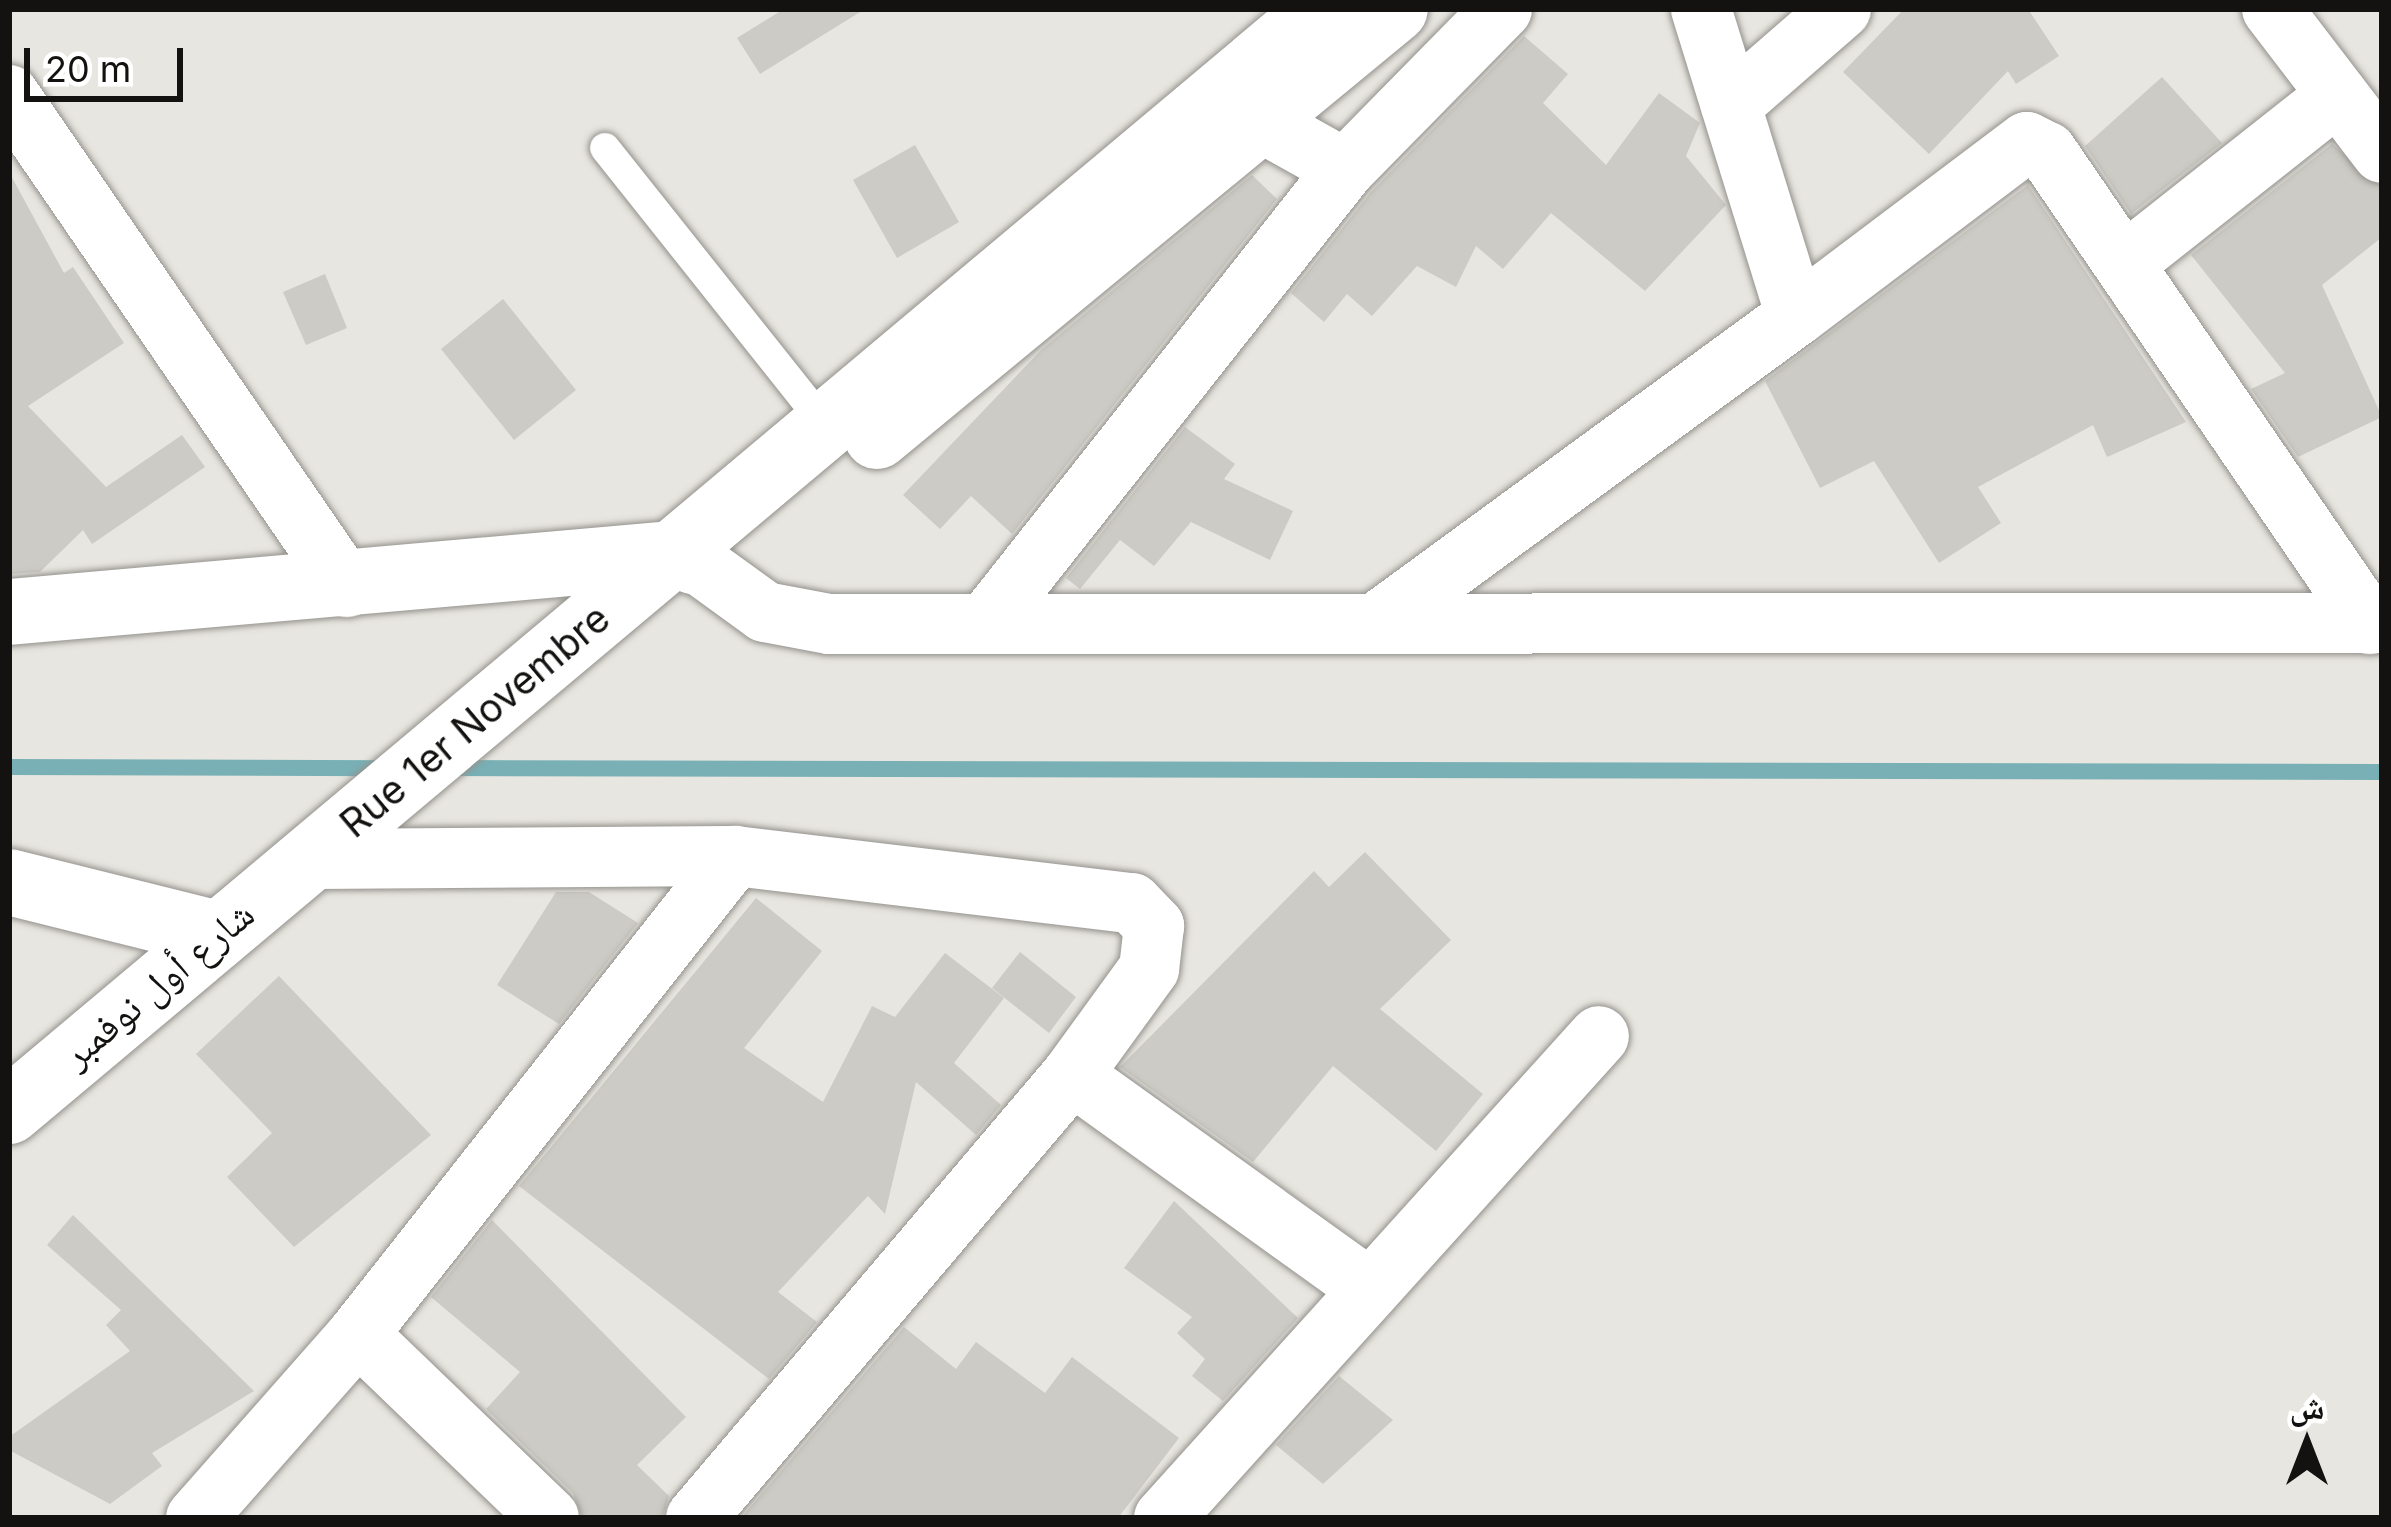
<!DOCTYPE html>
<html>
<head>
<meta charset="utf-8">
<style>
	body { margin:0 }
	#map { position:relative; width:2391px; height:1527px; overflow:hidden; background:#e8e6e0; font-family:Inter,"Noto Naskh Arabic",sans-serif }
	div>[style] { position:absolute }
	.stream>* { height:16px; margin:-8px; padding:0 8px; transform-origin:8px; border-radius:8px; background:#78b0b5 }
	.building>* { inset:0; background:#cccbc5 }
	.roads { filter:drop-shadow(0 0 3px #94928d) drop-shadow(0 0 3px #94928d) }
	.lane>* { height:30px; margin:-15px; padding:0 15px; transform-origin:15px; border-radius:15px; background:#fff }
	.street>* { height:60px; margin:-30px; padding:0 30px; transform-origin:30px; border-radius:30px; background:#fff }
	.secondary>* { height:66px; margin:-33px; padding:0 33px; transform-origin:33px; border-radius:33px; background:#fff }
	.primary>* { height:66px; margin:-33px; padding:0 33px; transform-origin:33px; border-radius:33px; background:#fff }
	span { translate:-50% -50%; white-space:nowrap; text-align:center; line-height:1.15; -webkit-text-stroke:9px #fff; paint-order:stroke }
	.street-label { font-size:39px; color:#131210 }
	.frame { position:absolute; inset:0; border:12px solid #131210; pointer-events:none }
	.north { position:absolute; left:2247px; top:1383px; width:120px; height:120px; -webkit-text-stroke:9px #fff; paint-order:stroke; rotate:0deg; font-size:33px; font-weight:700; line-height:48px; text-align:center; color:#131210 }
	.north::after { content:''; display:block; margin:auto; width:42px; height:54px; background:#131210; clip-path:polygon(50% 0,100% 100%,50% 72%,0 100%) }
	.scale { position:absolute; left:24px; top:48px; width:159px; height:54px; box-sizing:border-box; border:6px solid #131210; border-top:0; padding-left:15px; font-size:36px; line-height:42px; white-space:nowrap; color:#131210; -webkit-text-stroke:9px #fff; paint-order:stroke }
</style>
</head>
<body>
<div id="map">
	<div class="stream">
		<div style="left:9px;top:767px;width:377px;rotate:0.2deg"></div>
		<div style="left:448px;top:768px;width:1934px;rotate:0.12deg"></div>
	</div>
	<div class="building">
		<div style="clip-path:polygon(784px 9px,865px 9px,760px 74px,737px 38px)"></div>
		<div style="clip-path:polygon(1904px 9px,2028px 9px,2059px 56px,2016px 84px,2008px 71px,1929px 154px,1843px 72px)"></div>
		<div style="clip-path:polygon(1524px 36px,1568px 74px,1543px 103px,1606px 165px,1659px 93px,1700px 123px,1686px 156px,1726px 205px,1645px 291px,1551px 213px,1503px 269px,1476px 246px,1456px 287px,1417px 266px,1372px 316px,1347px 294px,1324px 322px,1291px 293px,1371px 192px)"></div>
		<div style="clip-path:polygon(2162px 77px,2222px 143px,2131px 214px,2085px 146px)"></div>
		<div style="clip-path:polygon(2332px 144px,2382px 187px,2382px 237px,2322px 285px,2382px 417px,2298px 457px,2251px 389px,2285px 373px,2191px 255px)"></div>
		<div style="clip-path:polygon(915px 145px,959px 222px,897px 258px,853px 180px)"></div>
		<div style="clip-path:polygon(9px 172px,64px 273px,73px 267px,124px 343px,28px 406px,106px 487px,182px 435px,205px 467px,92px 544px,83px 530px,40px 572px,9px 574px)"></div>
		<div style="clip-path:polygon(1252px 175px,1277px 199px,1012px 534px,971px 496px,940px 529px,903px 495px,1041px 350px)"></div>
		<div style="clip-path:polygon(2028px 185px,2186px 422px,2107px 457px,2093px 425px,1978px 487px,2001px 523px,1939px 563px,1874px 461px,1820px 488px,1765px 381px)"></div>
		<div style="clip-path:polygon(325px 274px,347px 328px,306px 345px,283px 292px)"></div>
		<div style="clip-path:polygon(503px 299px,576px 390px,514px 440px,441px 349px)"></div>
		<div style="clip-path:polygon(1185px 427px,1235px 464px,1224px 479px,1293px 511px,1270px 560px,1191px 522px,1154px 566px,1120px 540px,1080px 589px,1066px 578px)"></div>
		<div style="clip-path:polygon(1365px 852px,1451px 940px,1380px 1009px,1483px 1094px,1436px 1151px,1333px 1066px,1253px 1162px,1120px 1067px,1314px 871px,1329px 887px)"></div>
		<div style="clip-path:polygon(556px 892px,589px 892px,638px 923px,559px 1024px,497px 985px)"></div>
		<div style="clip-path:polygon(756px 898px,822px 951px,744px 1048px,823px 1102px,872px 1006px,895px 1017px,945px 953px,1004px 998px,954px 1063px,1001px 1105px,976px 1135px,916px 1082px,885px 1214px,868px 1196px,778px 1292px,817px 1322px,769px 1379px,519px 1186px)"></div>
		<div style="clip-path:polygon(1020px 952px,1076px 997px,1049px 1033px,992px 988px)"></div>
		<div style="clip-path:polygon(279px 976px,431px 1135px,294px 1247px,227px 1177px,272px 1133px,196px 1054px)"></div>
		<div style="clip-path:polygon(1174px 1201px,1298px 1318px,1223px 1401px,1192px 1376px,1205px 1359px,1177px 1333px,1192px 1317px,1124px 1268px)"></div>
		<div style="clip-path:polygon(73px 1215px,254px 1391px,152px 1453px,162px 1466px,110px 1504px,9px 1450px,9px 1437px,130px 1351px,106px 1325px,121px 1310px,47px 1245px)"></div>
		<div style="clip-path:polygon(492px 1220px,686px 1417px,637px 1465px,669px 1496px,662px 1518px,582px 1518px,573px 1493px,486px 1409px,520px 1372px,431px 1297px)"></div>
		<div style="clip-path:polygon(904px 1327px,956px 1369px,976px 1342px,1045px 1393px,1072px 1357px,1179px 1438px,1118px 1518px,741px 1518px)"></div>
		<div style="clip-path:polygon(1339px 1376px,1393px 1420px,1323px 1484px,1276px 1445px)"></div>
	</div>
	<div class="roads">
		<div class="lane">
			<div style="left:605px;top:148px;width:350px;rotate:51.5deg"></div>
		</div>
		<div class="street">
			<div style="left:1701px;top:9px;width:321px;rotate:72.8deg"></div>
			<div style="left:1796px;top:316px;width:289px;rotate:-37deg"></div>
			<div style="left:2027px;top:142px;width:22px;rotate:27deg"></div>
			<div style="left:2047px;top:152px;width:572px;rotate:55.62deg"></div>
			<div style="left:2272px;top:9px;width:181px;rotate:52.6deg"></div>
			<div style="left:9px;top:95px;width:597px;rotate:55.51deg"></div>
			<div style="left:1731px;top:105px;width:146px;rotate:-41.1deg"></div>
			<div style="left:1261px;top:122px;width:96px;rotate:29.2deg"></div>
			<div style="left:1345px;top:169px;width:224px;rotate:-45.5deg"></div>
			<div style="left:2125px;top:263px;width:271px;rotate:-38.3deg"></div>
			<div style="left:696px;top:562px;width:85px;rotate:35.9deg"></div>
			<div style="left:765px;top:612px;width:65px;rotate:10.6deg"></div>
			<div style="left:829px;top:624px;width:1553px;rotate:-0.04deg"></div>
			<div style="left:990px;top:618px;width:572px;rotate:-51.67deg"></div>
			<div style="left:1379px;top:621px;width:517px;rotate:-36.18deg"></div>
			<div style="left:309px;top:859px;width:426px;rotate:-0.4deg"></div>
			<div style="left:735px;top:856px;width:400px;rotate:6.8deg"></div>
			<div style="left:1132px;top:903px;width:32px;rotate:46deg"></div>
			<div style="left:1154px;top:926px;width:43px;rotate:96.6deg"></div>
			<div style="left:1149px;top:969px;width:131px;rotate:126deg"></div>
			<div style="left:1072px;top:1075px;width:581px;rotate:130.32deg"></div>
			<div style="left:1072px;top:1075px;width:367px;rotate:35.7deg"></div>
			<div style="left:358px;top:1334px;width:265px;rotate:43.9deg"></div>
			<div style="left:196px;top:1518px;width:245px;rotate:-48.6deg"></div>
			<div style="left:358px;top:1334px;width:609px;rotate:-51.74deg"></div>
			<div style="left:1164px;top:1518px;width:649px;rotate:-47.93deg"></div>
		</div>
		<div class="secondary">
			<div style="left:9px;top:612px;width:667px;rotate:-4.99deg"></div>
			<div style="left:673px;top:554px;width:24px;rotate:19deg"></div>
			<div style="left:9px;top:882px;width:211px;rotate:14deg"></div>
		</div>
		<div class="primary">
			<div style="left:877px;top:436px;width:671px;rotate:-39.5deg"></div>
			<div style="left:9px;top:1111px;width:1714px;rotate:-40.01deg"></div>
		</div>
	</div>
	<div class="street-label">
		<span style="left:475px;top:721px;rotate:-40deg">Rue 1er Novembre</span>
		<span style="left:158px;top:984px;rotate:-40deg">شارع أول نوفمبر</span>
	</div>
	<div class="frame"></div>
	<div class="north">ش</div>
	<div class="scale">20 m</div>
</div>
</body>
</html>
